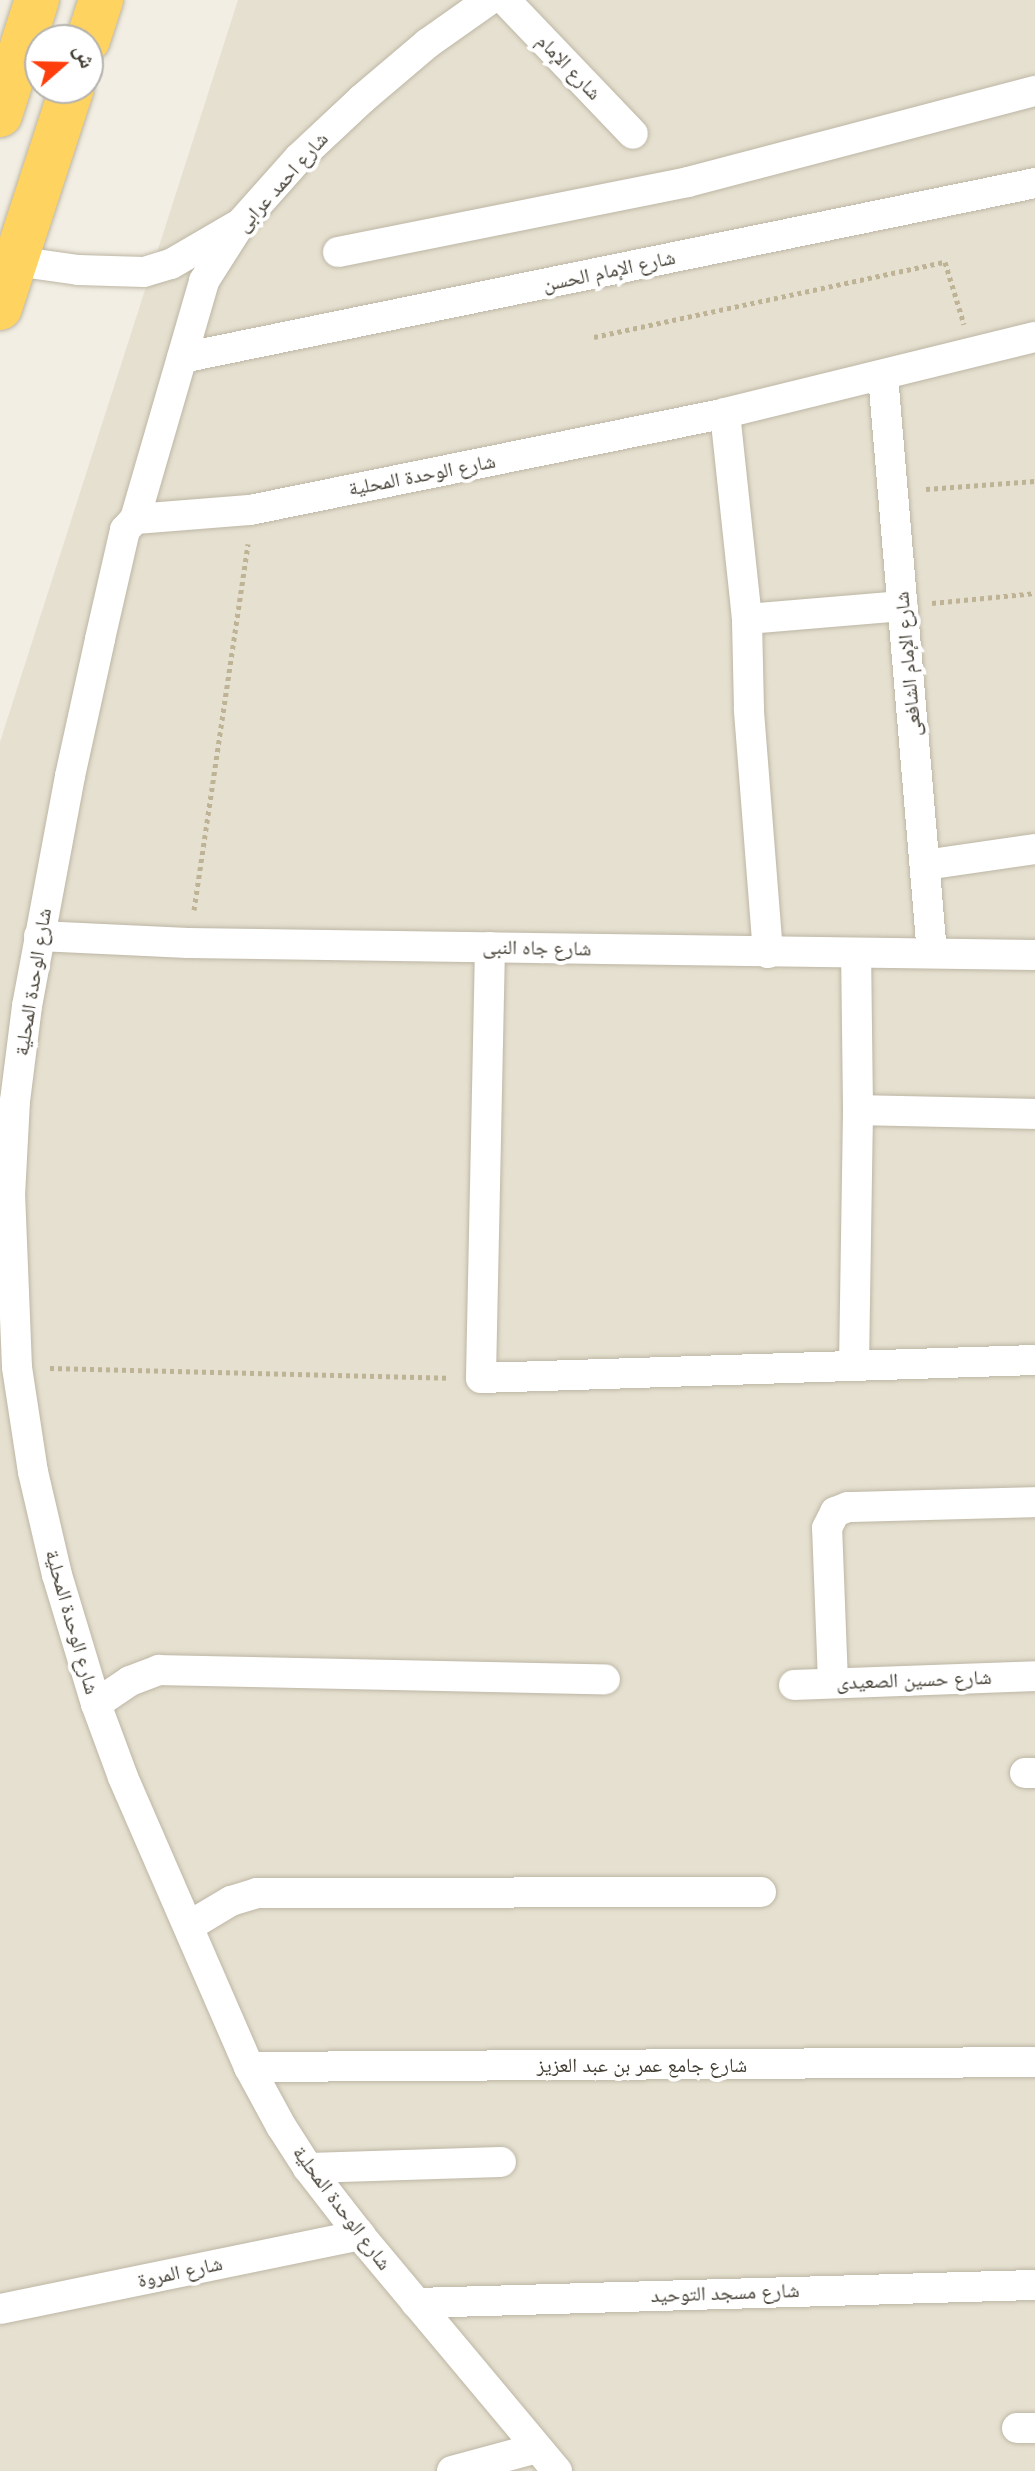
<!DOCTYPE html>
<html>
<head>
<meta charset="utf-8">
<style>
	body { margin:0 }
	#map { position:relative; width:1035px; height:2471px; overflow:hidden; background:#f2eee3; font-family:"DM Sans","Noto Naskh Arabic",sans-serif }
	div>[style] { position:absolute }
	.residential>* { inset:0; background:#e6e0d0 }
	.path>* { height:5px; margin-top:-2.5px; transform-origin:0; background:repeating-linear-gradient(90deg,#bfb396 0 4px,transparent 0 8px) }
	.roads { filter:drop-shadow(0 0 2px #bdb6a5) drop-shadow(0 0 2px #bdb6a5) }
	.street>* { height:30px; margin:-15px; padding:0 15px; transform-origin:15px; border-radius:15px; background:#fff }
	.highway>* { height:44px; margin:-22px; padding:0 22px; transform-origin:22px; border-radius:22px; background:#ffd360 }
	span { translate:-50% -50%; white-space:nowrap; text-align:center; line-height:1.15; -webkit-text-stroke:8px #fff; paint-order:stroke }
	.street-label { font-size:20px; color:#433e33 }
	.north { position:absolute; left:24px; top:24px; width:80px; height:80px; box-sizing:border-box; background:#fff; border:2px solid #b4b2ad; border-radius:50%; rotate:70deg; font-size:22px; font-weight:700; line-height:32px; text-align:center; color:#433e33 }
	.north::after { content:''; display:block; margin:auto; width:28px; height:36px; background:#fe3f0d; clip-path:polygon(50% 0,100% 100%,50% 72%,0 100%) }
</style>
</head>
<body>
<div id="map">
	<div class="residential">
		<div style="clip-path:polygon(238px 0,1035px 0,1035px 2471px,0 2471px,0 742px)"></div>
	</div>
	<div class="path">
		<div style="left:594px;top:337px;width:359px;rotate:-12.1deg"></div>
		<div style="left:945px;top:262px;width:65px;rotate:73deg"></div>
		<div style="left:926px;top:489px;width:109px;rotate:-4.2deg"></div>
		<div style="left:932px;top:603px;width:103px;rotate:-5.5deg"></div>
		<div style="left:194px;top:910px;width:370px;rotate:-81.6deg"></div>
		<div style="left:50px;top:1368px;width:398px;rotate:1.4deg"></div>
	</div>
	<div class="roads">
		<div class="street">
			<div style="left:505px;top:0;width:185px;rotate:46.3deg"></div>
			<div style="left:338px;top:252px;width:357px;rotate:-11.3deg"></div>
			<div style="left:688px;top:182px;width:359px;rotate:-14.7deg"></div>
			<div style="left:15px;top:261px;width:64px;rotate:8.1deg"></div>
			<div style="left:78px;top:270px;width:66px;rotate:1.7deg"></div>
			<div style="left:144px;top:272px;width:28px;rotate:-17deg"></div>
			<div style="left:171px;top:264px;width:75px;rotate:-30.3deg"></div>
			<div style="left:182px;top:358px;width:871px;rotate:-11.59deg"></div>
			<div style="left:883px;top:376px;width:579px;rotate:85.15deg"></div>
			<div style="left:725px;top:413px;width:207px;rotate:83.9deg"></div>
			<div style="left:135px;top:519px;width:248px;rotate:-73.8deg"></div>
			<div style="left:204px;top:281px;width:69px;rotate:-57.5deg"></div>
			<div style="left:241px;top:223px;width:87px;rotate:-48.3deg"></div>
			<div style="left:299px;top:158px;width:86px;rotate:-43.1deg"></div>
			<div style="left:362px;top:99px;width:87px;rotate:-40.3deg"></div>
			<div style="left:428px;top:43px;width:75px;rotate:-35.2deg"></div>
			<div style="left:925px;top:865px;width:111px;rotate:-8.3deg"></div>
			<div style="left:39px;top:936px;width:149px;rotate:2.7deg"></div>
			<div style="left:188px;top:943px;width:847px;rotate:0.81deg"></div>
			<div style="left:490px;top:947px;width:431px;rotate:91.2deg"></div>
			<div style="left:481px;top:1378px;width:554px;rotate:-1.86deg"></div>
			<div style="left:768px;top:953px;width:245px;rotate:-94.5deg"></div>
			<div style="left:749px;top:709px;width:90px;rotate:-91.3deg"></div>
			<div style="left:747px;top:619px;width:156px;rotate:-4.8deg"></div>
			<div style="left:858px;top:1110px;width:177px;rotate:1.3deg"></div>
			<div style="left:854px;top:1366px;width:256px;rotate:-89.1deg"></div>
			<div style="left:858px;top:1110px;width:155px;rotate:-90.7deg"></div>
			<div style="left:833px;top:1682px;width:154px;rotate:-92.2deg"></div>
			<div style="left:827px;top:1528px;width:18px;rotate:-63deg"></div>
			<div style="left:835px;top:1512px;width:14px;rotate:-21deg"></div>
			<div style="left:848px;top:1507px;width:187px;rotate:-1.5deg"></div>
			<div style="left:794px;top:1685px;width:241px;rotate:-2.1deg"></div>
			<div style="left:96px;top:1704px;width:41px;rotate:-34.1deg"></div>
			<div style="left:130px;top:1681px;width:31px;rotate:-21deg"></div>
			<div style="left:159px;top:1670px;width:446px;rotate:1.2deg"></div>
			<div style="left:1025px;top:1773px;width:10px"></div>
			<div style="left:189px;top:1926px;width:49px;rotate:-30.8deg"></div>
			<div style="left:231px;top:1901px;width:27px;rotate:-17deg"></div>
			<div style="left:257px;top:1893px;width:504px;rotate:-0.11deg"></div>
			<div style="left:249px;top:2067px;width:786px;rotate:-0.36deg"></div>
			<div style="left:308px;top:2168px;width:193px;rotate:-1.8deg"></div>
			<div style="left:416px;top:2303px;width:619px;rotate:-1.67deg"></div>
			<div style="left:0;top:2309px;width:368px;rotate:-11.6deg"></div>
			<div style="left:1017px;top:2428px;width:18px"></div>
			<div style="left:452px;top:2471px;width:88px;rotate:-15.1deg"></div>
			<div style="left:557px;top:2471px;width:307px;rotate:-129.9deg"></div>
			<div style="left:360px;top:2235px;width:85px;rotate:-127.8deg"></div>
			<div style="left:308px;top:2168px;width:50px;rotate:-122.7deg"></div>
			<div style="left:281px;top:2126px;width:67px;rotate:-118.5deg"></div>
			<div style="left:249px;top:2067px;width:316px;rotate:-113.5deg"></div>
			<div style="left:123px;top:1777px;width:78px;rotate:-110.3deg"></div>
			<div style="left:96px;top:1704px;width:135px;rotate:-106.8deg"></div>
			<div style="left:57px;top:1575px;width:106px;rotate:-103.1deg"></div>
			<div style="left:33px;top:1472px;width:106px;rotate:-98.7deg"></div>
			<div style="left:17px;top:1367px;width:171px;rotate:-92.3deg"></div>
			<div style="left:10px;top:1196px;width:95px;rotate:-87deg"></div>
			<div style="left:15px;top:1101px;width:96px;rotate:-82.8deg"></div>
			<div style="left:27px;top:1006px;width:234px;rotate:-79.4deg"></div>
			<div style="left:70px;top:776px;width:140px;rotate:-77.6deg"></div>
			<div style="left:100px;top:639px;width:112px;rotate:-77.1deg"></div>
			<div style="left:125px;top:530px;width:15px;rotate:-48deg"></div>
			<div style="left:135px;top:519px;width:115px;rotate:-4.5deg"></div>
			<div style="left:250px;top:510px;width:485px;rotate:-11.5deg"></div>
			<div style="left:725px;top:413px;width:319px;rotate:-13.8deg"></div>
		</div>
		<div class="highway">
			<div style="left:88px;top:40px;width:42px;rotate:-72deg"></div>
			<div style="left:0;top:115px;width:121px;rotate:-72.2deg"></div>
			<div style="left:0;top:308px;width:231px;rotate:-71.9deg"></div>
		</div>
	</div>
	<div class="street-label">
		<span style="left:569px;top:67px;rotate:46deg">شارع الإمام</span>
		<span style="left:282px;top:182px;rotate:-48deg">شارع احمد عرابى</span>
		<span style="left:609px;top:271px;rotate:-12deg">شارع الإمام الحسن</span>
		<span style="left:422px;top:475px;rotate:-11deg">شارع الوحدة المحلية</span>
		<span style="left:908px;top:664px;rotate:-95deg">شارع الإمام الشافعى</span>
		<span style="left:537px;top:948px;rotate:1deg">شارع جاه النبى</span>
		<span style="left:33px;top:982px;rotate:-81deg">شارع الوحدة المحلية</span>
		<span style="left:72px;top:1622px;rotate:74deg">شارع الوحدة المحلية</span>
		<span style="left:914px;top:1680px;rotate:-2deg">شارع حسين الصعيدى</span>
		<span style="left:642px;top:2065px">شارع جامع عمر بن عبد العزيز</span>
		<span style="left:342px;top:2208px;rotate:53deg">شارع الوحدة المحلية</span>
		<span style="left:180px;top:2272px;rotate:-12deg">شارع المروة</span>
		<span style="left:725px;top:2293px;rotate:-2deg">شارع مسجد التوحيد</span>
	</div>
	<div class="north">ش</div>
</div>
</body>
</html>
